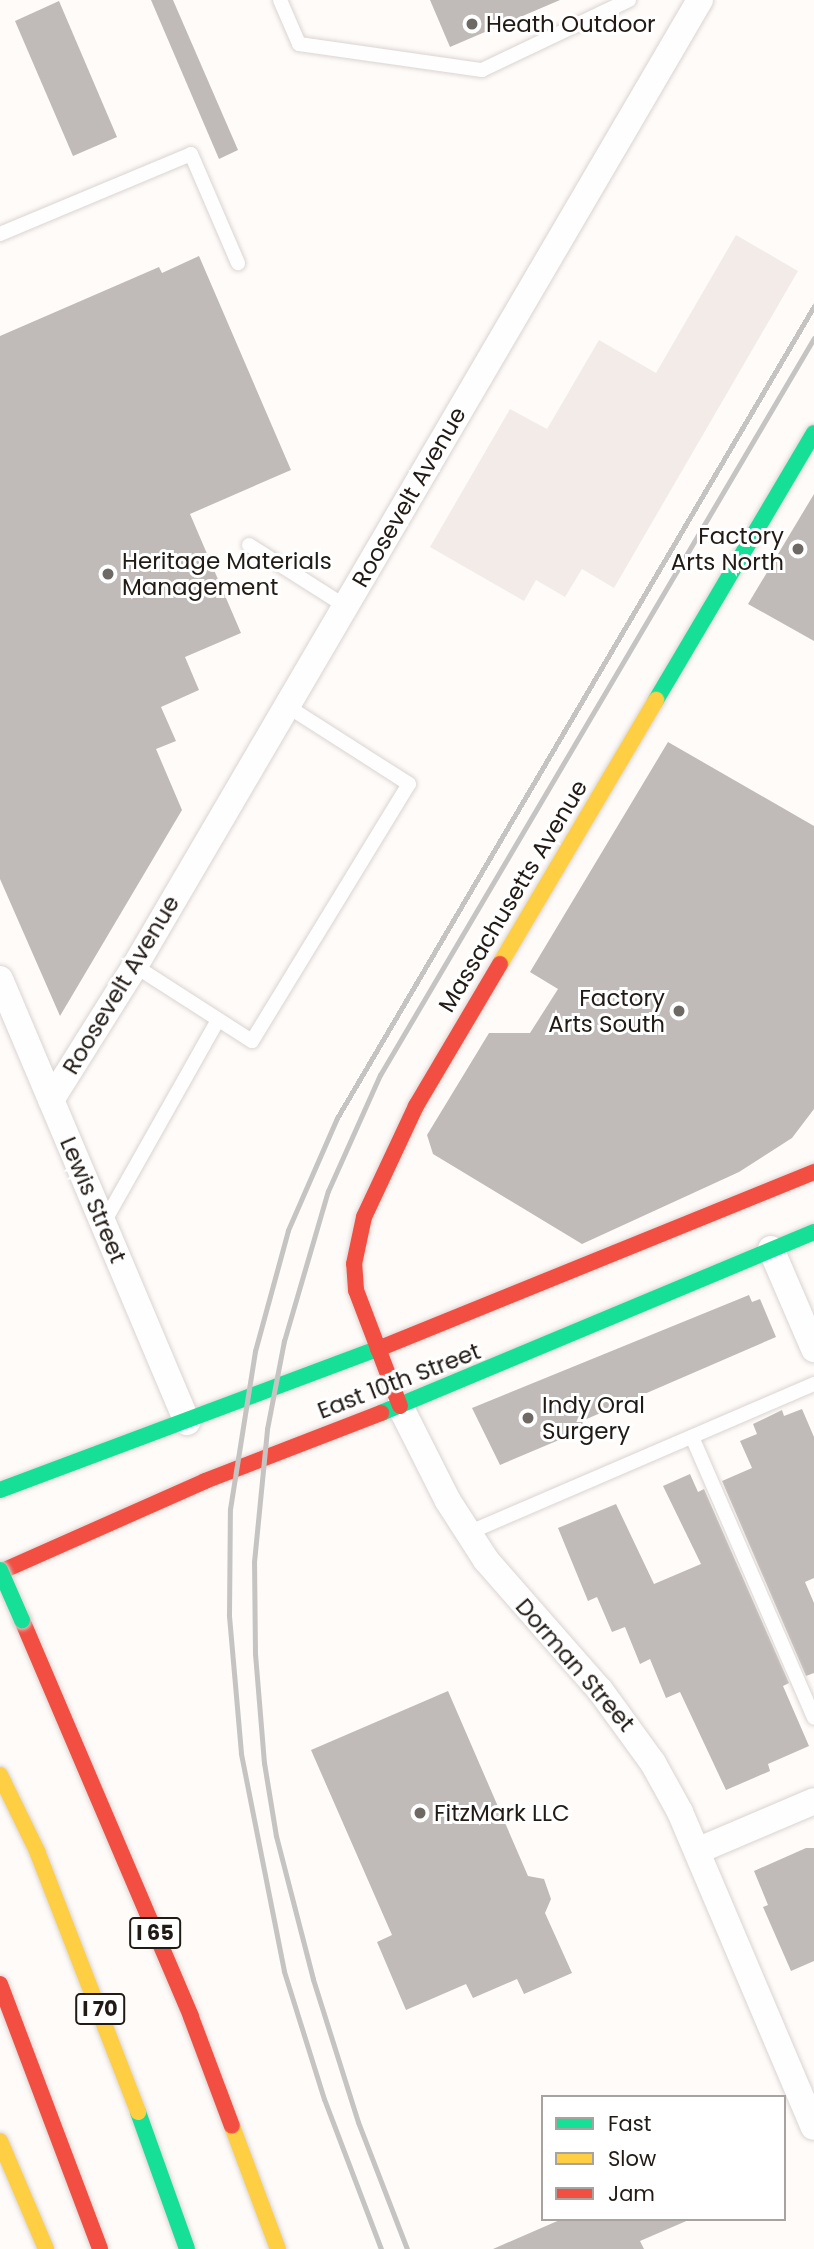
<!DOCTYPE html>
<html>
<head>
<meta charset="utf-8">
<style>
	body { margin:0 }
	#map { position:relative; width:814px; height:2249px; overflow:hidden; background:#fefbf9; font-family:Poppins,sans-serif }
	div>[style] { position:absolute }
	.built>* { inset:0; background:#f3ebe7 }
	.building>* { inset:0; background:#c0bbb8 }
	.roads { filter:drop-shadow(0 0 2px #dad4d1) drop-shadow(0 0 2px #dad4d1) }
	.lane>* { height:14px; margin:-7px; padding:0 7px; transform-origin:7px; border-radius:7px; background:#fffefe }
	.street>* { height:26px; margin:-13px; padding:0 13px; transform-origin:13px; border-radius:13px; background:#fffefe }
	.fast>* { height:16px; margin:-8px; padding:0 8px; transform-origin:8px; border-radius:8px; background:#16e098 }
	.slow>* { height:16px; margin:-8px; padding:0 8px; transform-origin:8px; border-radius:8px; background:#ffcf43 }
	.jam>* { height:16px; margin:-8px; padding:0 8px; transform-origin:8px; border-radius:8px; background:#f24e42 }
	.rail>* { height:5px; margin:-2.5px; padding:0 2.5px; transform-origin:2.5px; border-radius:2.5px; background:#c5c4c3 }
	.bridges { filter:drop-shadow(0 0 2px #dad4d1) drop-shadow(0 0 2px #dad4d1) }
	.fast-bridge>* { height:16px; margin:-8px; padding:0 8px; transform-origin:8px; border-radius:8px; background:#16e098 }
	.dots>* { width:19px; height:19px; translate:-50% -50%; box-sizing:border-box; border:4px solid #fff; border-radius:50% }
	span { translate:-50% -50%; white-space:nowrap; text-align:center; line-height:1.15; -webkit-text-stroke:6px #fff; paint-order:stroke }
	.shield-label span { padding:2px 5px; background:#fff; border:2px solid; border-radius:5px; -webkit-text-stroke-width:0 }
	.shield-label { font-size:21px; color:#211a15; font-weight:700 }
	.poi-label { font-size:23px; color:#211a15 }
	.left { translate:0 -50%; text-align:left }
	.right { translate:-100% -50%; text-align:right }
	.street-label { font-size:23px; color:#211a15 }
	.legend { position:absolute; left:541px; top:2095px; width:245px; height:126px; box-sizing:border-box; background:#fff; border:2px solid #a6a3a1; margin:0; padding:9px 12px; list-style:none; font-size:21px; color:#211a15 }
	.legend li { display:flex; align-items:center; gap:14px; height:35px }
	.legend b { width:35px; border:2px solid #a6a3a1 }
</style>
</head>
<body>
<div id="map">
	<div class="built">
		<div style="clip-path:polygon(736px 235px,798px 271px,614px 588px,582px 569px,565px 597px,536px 580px,524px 601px,430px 547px,510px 409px,547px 429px,599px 340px,656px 373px)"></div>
	</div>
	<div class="building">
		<div style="clip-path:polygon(151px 0,173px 0,238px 150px,219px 159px)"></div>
		<div style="clip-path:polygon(430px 0,560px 0,450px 47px)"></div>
		<div style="clip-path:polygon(59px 1px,117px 137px,73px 156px,15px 21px)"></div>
		<div style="clip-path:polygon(199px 256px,291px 470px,190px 514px,241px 633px,185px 657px,199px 690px,161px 707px,176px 741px,156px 749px,182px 810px,60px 1016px,0 879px,0 336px,159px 267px,162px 273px)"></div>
		<div style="clip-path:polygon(814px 494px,814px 641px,748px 604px)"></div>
		<div style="clip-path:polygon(668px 742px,814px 826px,814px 1109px,792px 1138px,739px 1172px,582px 1244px,433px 1154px,427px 1135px,489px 1033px,530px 1033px,558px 989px,530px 972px)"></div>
		<div style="clip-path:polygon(749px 1295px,752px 1302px,760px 1299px,776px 1337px,582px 1421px,585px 1429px,500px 1465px,472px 1408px)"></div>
		<div style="clip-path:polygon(802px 1409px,814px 1437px,814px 1578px,805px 1582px,814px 1603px,814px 1673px,806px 1676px,722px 1481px,752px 1468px,740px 1441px,757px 1434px,753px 1424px,782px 1410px,784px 1416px)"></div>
		<div style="clip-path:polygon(690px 1474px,698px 1492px,704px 1489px,789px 1683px,783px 1686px,809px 1746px,768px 1764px,770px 1771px,726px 1790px,680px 1692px,666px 1698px,650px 1659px,640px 1664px,625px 1627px,612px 1632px,597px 1597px,588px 1601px,558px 1528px,616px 1504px,654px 1584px,701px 1564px,663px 1486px)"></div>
		<div style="clip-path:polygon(448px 1691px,528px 1876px,544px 1879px,551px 1899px,545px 1913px,572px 1973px,524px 1994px,517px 1979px,473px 1998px,466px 1984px,406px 2010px,377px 1942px,392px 1935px,311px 1750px)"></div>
		<div style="clip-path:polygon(806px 1848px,814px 1848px,814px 1961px,791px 1971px,763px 1907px,768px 1905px,754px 1871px)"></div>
		<div style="clip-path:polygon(562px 2219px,691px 2219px,640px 2241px,644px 2249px,493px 2249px)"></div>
	</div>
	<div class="roads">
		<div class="lane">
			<div style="left:280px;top:0;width:48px;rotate:66.6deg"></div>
			<div style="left:299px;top:44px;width:185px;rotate:8.1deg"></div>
			<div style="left:482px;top:70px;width:163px;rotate:-25.5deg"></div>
			<div style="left:0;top:234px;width:207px;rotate:-22.7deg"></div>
			<div style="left:191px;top:154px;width:119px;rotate:66.7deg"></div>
			<div style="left:249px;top:545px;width:114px;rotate:32.4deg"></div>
			<div style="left:135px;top:966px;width:139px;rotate:32.7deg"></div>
			<div style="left:252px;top:1041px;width:301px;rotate:-58.6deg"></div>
			<div style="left:409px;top:784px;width:145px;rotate:-147.4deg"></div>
			<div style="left:103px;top:1224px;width:234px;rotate:-60.6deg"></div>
			<div style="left:692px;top:1437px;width:306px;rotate:66.5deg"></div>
			<div style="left:468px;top:1533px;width:377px;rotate:-23.3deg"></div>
		</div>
		<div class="street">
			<div style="left:0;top:979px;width:481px;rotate:67.1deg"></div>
			<div style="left:51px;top:1100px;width:158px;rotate:-57.9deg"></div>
			<div style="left:135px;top:966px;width:1119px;rotate:-59.68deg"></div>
			<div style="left:771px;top:1249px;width:109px;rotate:66.7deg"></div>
			<div style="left:400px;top:1406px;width:106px;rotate:63.2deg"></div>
			<div style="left:448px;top:1501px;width:70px;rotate:57.2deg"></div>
			<div style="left:486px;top:1560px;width:173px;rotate:48.8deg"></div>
			<div style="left:600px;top:1690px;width:90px;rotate:54deg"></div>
			<div style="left:653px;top:1763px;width:56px;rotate:61.1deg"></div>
			<div style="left:680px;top:1812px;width:342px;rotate:67deg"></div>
			<div style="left:697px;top:1851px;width:127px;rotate:-23.1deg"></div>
		</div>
		<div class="fast">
			<div style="left:656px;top:700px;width:310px;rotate:-59.4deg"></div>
			<div style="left:381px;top:1413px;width:469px;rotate:-22.7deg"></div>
			<div style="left:0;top:1490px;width:403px;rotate:-20.5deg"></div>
			<div style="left:138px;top:2112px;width:145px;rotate:70.3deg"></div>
		</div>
		<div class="slow">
			<div style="left:500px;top:964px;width:307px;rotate:-59.4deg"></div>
			<div style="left:0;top:1775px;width:85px;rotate:64deg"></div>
			<div style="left:37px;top:1851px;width:280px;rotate:68.8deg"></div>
			<div style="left:232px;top:2126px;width:131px;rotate:69.5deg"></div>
			<div style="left:0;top:2141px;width:117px;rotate:66.9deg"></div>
		</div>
		<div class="jam">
			<div style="left:378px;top:1349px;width:471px;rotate:-22.1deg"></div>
			<div style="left:400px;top:1406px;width:124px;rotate:-110.8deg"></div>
			<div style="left:356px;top:1290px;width:26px;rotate:-94deg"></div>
			<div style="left:354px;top:1264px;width:48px;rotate:-78deg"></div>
			<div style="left:364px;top:1217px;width:123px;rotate:-64.9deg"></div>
			<div style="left:416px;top:1106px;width:165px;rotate:-59.4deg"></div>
			<div style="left:0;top:1572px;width:224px;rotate:-23.9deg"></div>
			<div style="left:205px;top:1481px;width:189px;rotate:-21.1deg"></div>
			<div style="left:22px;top:1620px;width:431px;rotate:66.9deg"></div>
			<div style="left:191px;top:2017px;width:116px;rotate:69.4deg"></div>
			<div style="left:0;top:1984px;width:283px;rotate:69.3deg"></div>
		</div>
	</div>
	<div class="rail">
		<div style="left:381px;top:2249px;width:160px;rotate:-110.8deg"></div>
		<div style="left:324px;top:2099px;width:134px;rotate:-107.4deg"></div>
		<div style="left:284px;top:1971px;width:222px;rotate:-101.2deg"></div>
		<div style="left:241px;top:1753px;width:139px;rotate:-95deg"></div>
		<div style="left:229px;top:1615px;width:106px;rotate:-89.5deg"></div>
		<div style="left:230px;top:1509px;width:160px;rotate:-81deg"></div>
		<div style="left:255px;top:1351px;width:125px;rotate:-74.7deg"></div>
		<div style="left:288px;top:1230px;width:122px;rotate:-66.4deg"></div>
		<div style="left:337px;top:1118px;width:942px;rotate:-59.57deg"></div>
		<div style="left:407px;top:2249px;width:136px;rotate:-111.1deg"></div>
		<div style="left:358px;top:2122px;width:150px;rotate:-107.5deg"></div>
		<div style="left:313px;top:1979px;width:148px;rotate:-104.5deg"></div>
		<div style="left:276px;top:1836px;width:74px;rotate:-99.3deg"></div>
		<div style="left:264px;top:1763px;width:109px;rotate:-94.7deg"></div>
		<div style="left:255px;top:1654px;width:92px;rotate:-90.6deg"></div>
		<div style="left:254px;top:1562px;width:134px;rotate:-84.4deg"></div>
		<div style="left:267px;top:1429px;width:90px;rotate:-79.1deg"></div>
		<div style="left:284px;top:1341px;width:156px;rotate:-73.7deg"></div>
		<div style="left:328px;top:1191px;width:127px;rotate:-65.9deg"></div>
		<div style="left:380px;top:1075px;width:855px;rotate:-59.51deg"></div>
	</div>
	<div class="bridges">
		<div class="fast-bridge">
			<div style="left:0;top:1570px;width:55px;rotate:66.3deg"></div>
		</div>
	</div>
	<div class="dots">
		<div style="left:472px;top:24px;background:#6e6965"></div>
		<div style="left:798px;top:549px;background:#6e6965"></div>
		<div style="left:108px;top:574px;background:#6e6965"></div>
		<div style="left:679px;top:1011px;background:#6e6965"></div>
		<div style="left:528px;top:1418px;background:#6e6965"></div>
		<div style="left:420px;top:1813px;background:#6e6965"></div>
	</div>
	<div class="shield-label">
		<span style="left:155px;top:1933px">I 65</span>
		<span style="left:100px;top:2009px">I 70</span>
	</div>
	<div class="poi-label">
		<span class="left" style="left:486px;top:24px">Heath Outdoor</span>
		<span class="right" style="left:784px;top:549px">Factory<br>Arts North</span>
		<span class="left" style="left:122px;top:574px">Heritage Materials<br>Management</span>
		<span class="right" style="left:665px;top:1011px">Factory<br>Arts South</span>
		<span class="left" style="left:542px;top:1418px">Indy Oral<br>Surgery</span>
		<span class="left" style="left:434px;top:1813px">FitzMark LLC</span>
	</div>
	<div class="street-label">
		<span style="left:409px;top:497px;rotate:-60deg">Roosevelt Avenue</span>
		<span style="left:513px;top:896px;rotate:-59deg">Massachusetts Avenue</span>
		<span style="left:121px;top:985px;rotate:-59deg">Roosevelt Avenue</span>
		<span style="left:93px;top:1200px;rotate:67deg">Lewis Street</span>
		<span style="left:399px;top:1381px;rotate:-21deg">East 10th Street</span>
		<span style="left:575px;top:1665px;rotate:49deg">Dorman Street</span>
	</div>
	<ul class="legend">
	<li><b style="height:9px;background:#16e098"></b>Fast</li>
	<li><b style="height:9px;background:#ffcf43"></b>Slow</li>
	<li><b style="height:9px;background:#f24e42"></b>Jam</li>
	</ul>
</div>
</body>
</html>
